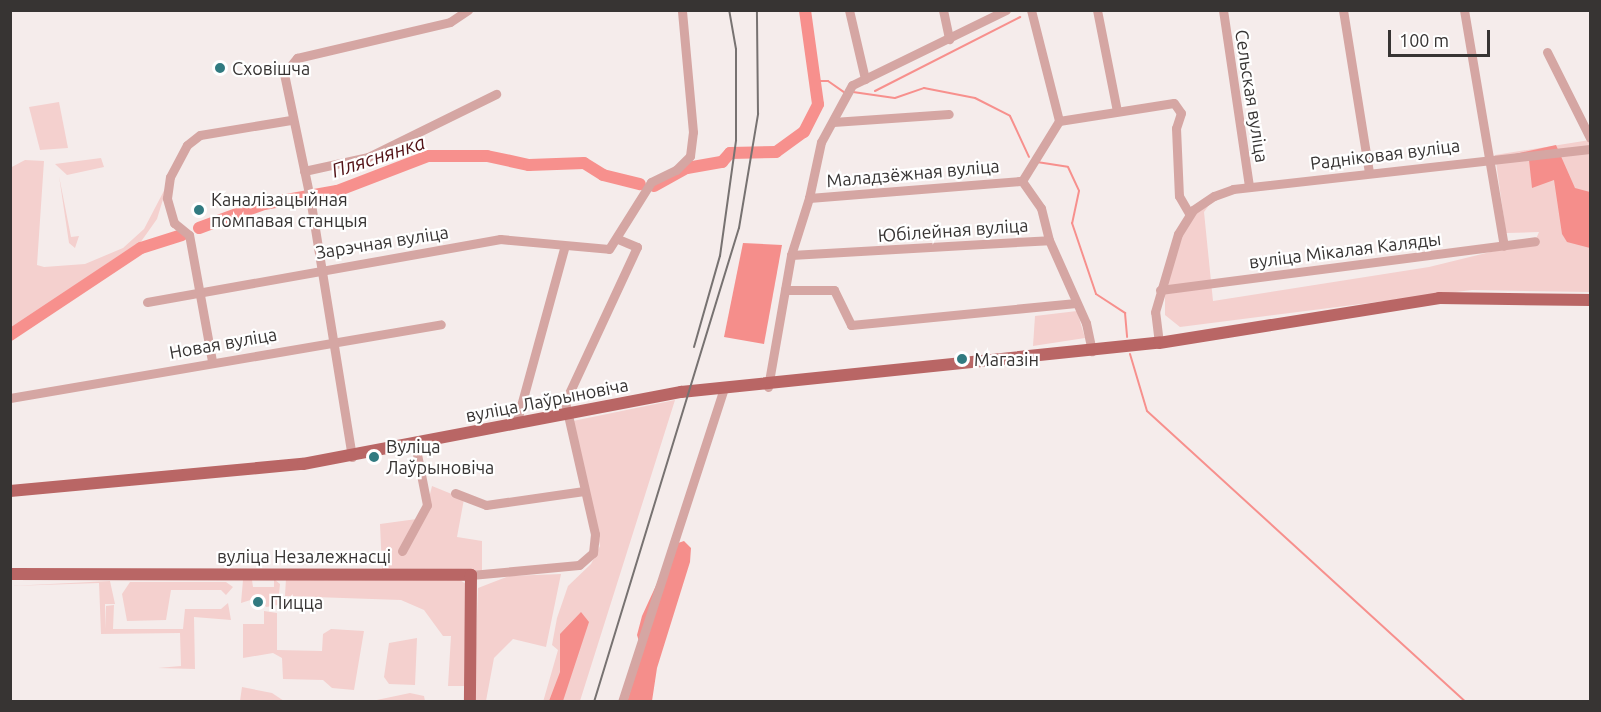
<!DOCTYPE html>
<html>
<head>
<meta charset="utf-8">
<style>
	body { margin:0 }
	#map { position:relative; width:1601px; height:712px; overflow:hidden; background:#f5eceb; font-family:Ubuntu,sans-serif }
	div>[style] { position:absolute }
	.green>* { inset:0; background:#f4d0ce }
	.forest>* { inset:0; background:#f58e8b }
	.stream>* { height:2px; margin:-1px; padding:0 1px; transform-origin:1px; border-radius:1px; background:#f7908d }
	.river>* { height:12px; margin:-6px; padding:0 6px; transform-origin:6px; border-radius:6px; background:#f7908d }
	.minor>* { height:9px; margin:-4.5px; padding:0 4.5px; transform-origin:4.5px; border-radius:4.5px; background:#d5a6a3 }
	.major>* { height:12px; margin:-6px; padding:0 6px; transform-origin:6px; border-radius:6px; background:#b96665 }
	.rail>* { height:2px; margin:-1px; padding:0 1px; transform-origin:1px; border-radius:1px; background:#777271 }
	.dots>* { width:16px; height:16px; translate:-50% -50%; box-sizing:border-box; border:3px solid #fff; border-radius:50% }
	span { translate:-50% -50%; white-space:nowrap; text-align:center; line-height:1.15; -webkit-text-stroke:4.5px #fff; paint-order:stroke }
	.poi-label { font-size:18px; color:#373433 }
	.left { translate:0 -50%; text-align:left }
	.street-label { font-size:18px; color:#373433 }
	.water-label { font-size:20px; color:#521216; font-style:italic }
	.frame { position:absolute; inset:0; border:12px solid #373433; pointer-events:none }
	.scale { position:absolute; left:1388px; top:30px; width:102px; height:27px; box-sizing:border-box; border:3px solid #373433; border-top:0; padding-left:8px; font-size:18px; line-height:21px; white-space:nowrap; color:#373433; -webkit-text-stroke:4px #fff; paint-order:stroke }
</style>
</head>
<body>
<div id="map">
	<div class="green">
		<div style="clip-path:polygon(59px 102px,68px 148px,40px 150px,29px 107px)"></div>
		<div style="clip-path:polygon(1590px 140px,1590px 292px,1472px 290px,1180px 327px,1165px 315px,1165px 282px,1189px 215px,1218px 193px,1204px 212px,1213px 301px,1429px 267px,1535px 241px,1539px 232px,1506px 233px,1495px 155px)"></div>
		<div style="clip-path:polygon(101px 158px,104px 167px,67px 175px,55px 164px)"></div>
		<div style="clip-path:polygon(25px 160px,44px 161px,37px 265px,44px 267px,85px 264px,123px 248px,144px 229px,168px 183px,157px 219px,140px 243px,108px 263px,90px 284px,11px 335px,10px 168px)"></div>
		<div style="clip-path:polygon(59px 176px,71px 237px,79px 236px,75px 248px,69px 243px)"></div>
		<div style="clip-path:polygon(1077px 311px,1085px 338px,1033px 346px,1035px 316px)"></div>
		<div style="clip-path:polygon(675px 400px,580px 701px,543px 702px,558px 650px,552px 645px,557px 618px,568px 586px,591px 564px,600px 546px,573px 421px)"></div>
		<div style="clip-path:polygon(432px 486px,464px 499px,457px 537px,482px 541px,482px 571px,382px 569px,380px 524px,424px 518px)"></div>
		<div style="clip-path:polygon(561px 574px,546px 647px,513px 639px,494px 658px,486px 701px,474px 702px,478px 588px,509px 576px)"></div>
		<div style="clip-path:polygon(286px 578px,460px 580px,466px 584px,464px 686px,448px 686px,451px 636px,443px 636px,424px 610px,401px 600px,285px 596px)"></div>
		<div style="clip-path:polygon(274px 579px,280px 584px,278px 605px,266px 607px,260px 597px,241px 603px,243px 580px,252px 580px,253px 587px,274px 587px)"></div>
		<div style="clip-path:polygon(110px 581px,115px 604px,105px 604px,105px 629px,106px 606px,114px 605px,113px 629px,183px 629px,185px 609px,221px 609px,228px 603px,231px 620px,194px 617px,195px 669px,158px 668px,181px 666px,180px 633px,101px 634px,99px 583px,11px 586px)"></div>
		<div style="clip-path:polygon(130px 582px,226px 582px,233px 587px,226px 595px,221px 590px,171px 590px,166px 620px,127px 621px,122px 594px)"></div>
		<div style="clip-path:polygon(264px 611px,277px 613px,277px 650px,322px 651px,323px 634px,331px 629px,364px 631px,354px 690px,332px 688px,323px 680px,283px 679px,282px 658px,273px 653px,243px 658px,243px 624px,264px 624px)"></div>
		<div style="clip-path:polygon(417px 638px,415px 685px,389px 684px,384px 677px,389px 643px)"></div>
		<div style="clip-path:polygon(242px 687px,272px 693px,284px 701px,240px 701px)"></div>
		<div style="clip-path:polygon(410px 693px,424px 696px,425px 701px,372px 701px)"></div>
	</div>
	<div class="forest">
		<div style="clip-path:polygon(1556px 145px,1575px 188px,1590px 192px,1590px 248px,1567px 242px,1562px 234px,1554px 180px,1532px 188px,1529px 160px,1497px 158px)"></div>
		<div style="clip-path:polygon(743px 243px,782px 245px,764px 344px,724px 337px)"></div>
		<div style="clip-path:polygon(684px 541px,691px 548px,690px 562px,657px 668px,652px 701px,627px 702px,642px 651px,637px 635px,642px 616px,675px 544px)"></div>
		<div style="clip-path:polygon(581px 612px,589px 622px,563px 701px,549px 701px,560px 672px,560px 634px)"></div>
	</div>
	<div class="stream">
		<div style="left:812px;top:81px;width:16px"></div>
		<div style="left:828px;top:81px;width:19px;rotate:35deg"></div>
		<div style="left:875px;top:91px;width:163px;rotate:-27deg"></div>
		<div style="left:853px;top:92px;width:42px;rotate:8.1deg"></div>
		<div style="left:895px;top:98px;width:31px;rotate:-19deg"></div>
		<div style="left:924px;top:88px;width:52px;rotate:11.1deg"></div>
		<div style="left:975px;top:98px;width:39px;rotate:27deg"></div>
		<div style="left:1010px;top:116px;width:45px;rotate:65.1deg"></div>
		<div style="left:1037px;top:162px;width:31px;rotate:9deg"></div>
		<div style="left:1068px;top:167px;width:26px;rotate:65deg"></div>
		<div style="left:1079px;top:191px;width:33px;rotate:102deg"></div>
		<div style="left:1072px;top:223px;width:75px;rotate:71.3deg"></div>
		<div style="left:1096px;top:294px;width:35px;rotate:33deg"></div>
		<div style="left:1125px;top:313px;width:24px;rotate:85deg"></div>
		<div style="left:1130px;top:354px;width:59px;rotate:73.4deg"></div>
		<div style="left:1147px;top:411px;width:432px;rotate:42.4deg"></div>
	</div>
	<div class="river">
		<div style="left:654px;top:186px;width:38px;rotate:-29deg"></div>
		<div style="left:687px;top:168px;width:36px;rotate:-10deg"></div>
		<div style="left:722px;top:162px;width:12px;rotate:-48deg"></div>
		<div style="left:730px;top:153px;width:46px;rotate:-1.2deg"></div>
		<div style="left:776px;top:152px;width:34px;rotate:-36deg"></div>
		<div style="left:804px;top:132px;width:31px;rotate:-63deg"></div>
		<div style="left:818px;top:104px;width:95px;rotate:-97.9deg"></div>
		<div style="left:199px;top:228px;width:69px;rotate:-20.3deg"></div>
		<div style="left:264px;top:204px;width:74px;rotate:-10.1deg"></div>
		<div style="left:337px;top:191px;width:97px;rotate:-21deg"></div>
		<div style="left:428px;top:156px;width:59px"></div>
		<div style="left:487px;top:156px;width:43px;rotate:12.1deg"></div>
		<div style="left:529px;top:165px;width:55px;rotate:-2.1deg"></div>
		<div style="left:584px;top:163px;width:22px;rotate:32deg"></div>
		<div style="left:603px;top:175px;width:38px;rotate:14deg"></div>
		<div style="left:10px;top:335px;width:157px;rotate:-33.6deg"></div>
		<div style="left:141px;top:248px;width:43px;rotate:-17.6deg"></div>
	</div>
	<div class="minor">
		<div style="left:849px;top:10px;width:71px;rotate:76.9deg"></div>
		<div style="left:943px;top:10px;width:30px;rotate:78deg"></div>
		<div style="left:1006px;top:10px;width:171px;rotate:154deg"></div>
		<div style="left:852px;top:85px;width:65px;rotate:118.5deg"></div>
		<div style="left:821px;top:142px;width:57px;rotate:102.1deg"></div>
		<div style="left:809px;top:198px;width:214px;rotate:-4.6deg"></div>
		<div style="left:1031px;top:10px;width:114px;rotate:75.8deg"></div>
		<div style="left:1097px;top:10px;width:103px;rotate:78.8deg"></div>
		<div style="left:1223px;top:10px;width:179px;rotate:81.6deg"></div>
		<div style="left:1343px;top:10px;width:164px;rotate:80.9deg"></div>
		<div style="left:1464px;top:10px;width:239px;rotate:80.4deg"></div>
		<div style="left:1547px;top:52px;width:96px;rotate:63.4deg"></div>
		<div style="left:833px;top:122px;width:116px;rotate:-3.9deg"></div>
		<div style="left:304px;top:171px;width:66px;rotate:-12.3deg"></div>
		<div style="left:368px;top:157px;width:143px;rotate:-26.2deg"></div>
		<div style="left:1022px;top:181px;width:70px;rotate:-58.3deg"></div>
		<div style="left:1059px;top:121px;width:116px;rotate:-8.9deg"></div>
		<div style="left:1174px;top:103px;width:12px;rotate:55deg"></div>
		<div style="left:1181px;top:113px;width:16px;rotate:108deg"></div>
		<div style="left:1176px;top:128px;width:68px;rotate:87.5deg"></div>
		<div style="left:1179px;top:196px;width:20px;rotate:60deg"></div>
		<div style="left:1022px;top:181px;width:33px;rotate:55deg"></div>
		<div style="left:1041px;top:208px;width:33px;rotate:76deg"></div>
		<div style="left:791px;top:255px;width:258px;rotate:-3.3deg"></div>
		<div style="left:1049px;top:240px;width:91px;rotate:66deg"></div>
		<div style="left:1086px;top:323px;width:29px;rotate:78deg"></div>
		<div style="left:785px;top:290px;width:49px"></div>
		<div style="left:834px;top:290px;width:39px;rotate:64deg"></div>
		<div style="left:851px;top:325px;width:226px;rotate:-5.6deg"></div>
		<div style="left:1160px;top:290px;width:378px;rotate:-7.4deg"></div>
		<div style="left:147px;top:302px;width:359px;rotate:-10.1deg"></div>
		<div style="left:500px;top:239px;width:109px;rotate:5.2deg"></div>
		<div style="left:609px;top:249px;width:79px;rotate:-57.9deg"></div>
		<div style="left:651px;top:182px;width:28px;rotate:-26deg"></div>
		<div style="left:676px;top:170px;width:20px;rotate:-45deg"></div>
		<div style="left:690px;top:156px;width:24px;rotate:-83deg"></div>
		<div style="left:693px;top:132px;width:122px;rotate:-95.2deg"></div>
		<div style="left:1159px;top:343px;width:31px;rotate:-97deg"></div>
		<div style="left:1155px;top:312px;width:81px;rotate:-73.6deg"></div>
		<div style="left:1178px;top:234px;width:28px;rotate:-58deg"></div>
		<div style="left:1193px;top:210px;width:25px;rotate:-34deg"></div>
		<div style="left:1214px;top:196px;width:20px;rotate:-20deg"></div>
		<div style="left:1233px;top:189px;width:359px;rotate:-6.4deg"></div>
		<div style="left:212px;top:361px;width:128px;rotate:-100.3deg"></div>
		<div style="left:189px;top:235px;width:19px;rotate:-141deg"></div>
		<div style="left:174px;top:223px;width:26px;rotate:-106deg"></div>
		<div style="left:167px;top:198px;width:21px;rotate:-82deg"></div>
		<div style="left:170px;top:177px;width:36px;rotate:-62deg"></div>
		<div style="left:187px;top:145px;width:16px;rotate:-38deg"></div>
		<div style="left:200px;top:135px;width:92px;rotate:-9.4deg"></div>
		<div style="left:768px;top:387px;width:134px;rotate:-80.1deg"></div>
		<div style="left:791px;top:255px;width:60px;rotate:-72.5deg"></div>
		<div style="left:10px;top:398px;width:437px;rotate:-9.7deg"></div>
		<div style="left:516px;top:424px;width:182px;rotate:-74.7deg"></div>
		<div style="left:352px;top:457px;width:257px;rotate:-99.2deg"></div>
		<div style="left:311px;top:203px;width:132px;rotate:-101.8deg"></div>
		<div style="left:284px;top:74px;width:21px;rotate:-51deg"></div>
		<div style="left:297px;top:58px;width:157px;rotate:-13.2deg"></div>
		<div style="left:450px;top:22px;width:22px;rotate:-34deg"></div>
		<div style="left:455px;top:493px;width:33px;rotate:21deg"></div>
		<div style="left:486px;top:505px;width:99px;rotate:-8.1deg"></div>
		<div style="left:402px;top:551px;width:52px;rotate:-61.5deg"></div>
		<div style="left:427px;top:505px;width:62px;rotate:-101.1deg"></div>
		<div style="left:471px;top:575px;width:108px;rotate:-5.3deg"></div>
		<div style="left:579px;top:565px;width:18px;rotate:-41deg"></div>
		<div style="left:593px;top:553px;width:19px;rotate:-84deg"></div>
		<div style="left:595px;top:534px;width:135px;rotate:-102.8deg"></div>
		<div style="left:565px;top:402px;width:171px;rotate:-65.1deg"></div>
		<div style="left:637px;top:247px;width:21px;rotate:-157deg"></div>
		<div style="left:622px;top:702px;width:326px;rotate:-72deg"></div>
	</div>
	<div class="major">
		<div style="left:10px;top:491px;width:294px;rotate:-5.3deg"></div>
		<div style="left:303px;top:464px;width:385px;rotate:-10.8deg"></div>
		<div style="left:681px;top:392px;width:481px;rotate:-5.9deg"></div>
		<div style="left:1159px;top:343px;width:284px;rotate:-9.1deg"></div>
		<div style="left:1439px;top:298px;width:151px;rotate:0.8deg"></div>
		<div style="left:10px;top:574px;width:461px;rotate:0.1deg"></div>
		<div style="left:471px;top:575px;width:127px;rotate:90.5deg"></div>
	</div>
	<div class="rail">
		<div style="left:694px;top:347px;width:95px;rotate:-74.1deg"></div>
		<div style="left:720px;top:256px;width:117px;rotate:-82.1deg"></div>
		<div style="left:736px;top:140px;width:91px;rotate:-90deg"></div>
		<div style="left:736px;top:49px;width:40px;rotate:-100deg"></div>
		<div style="left:594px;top:702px;width:496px;rotate:-73deg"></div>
		<div style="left:739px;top:228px;width:116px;rotate:-80.5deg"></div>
		<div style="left:758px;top:114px;width:104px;rotate:-90.6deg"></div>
	</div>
	<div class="dots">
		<div style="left:220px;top:68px;background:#317a80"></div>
		<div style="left:199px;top:210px;background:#317a80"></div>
		<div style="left:962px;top:359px;background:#317a80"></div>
		<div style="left:374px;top:457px;background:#317a80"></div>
		<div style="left:258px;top:602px;background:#317a80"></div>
	</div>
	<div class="poi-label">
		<span class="left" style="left:232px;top:68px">Сховішча</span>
		<span class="left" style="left:211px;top:210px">Каналізацыйная<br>помпавая станцыя</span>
		<span class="left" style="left:974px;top:359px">Магазін</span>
		<span class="left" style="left:386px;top:457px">Вуліца<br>Лаўрыновіча</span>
		<span class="left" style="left:270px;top:602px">Пицца</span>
	</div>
	<div class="street-label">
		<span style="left:1252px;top:96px;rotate:81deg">Сельская вуліца</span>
		<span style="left:1385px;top:154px;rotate:-7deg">Радніковая вуліца</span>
		<span style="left:913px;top:173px;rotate:-5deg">Маладзёжная вуліца</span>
		<span style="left:953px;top:230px;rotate:-4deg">Юбілейная вуліца</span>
		<span style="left:382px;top:242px;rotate:-9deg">Зарэчная вуліца</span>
		<span style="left:1345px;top:250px;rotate:-7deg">вуліца Мікалая Каляды</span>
		<span style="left:223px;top:343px;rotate:-10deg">Новая вуліца</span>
		<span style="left:547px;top:400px;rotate:-11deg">вуліца Лаўрыновіча</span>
		<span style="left:304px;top:556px">вуліца Незалежнасці</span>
	</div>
	<div class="water-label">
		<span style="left:378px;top:156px;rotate:-18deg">Пляснянка</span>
	</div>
	<div class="frame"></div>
	<div class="scale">100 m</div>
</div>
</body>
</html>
